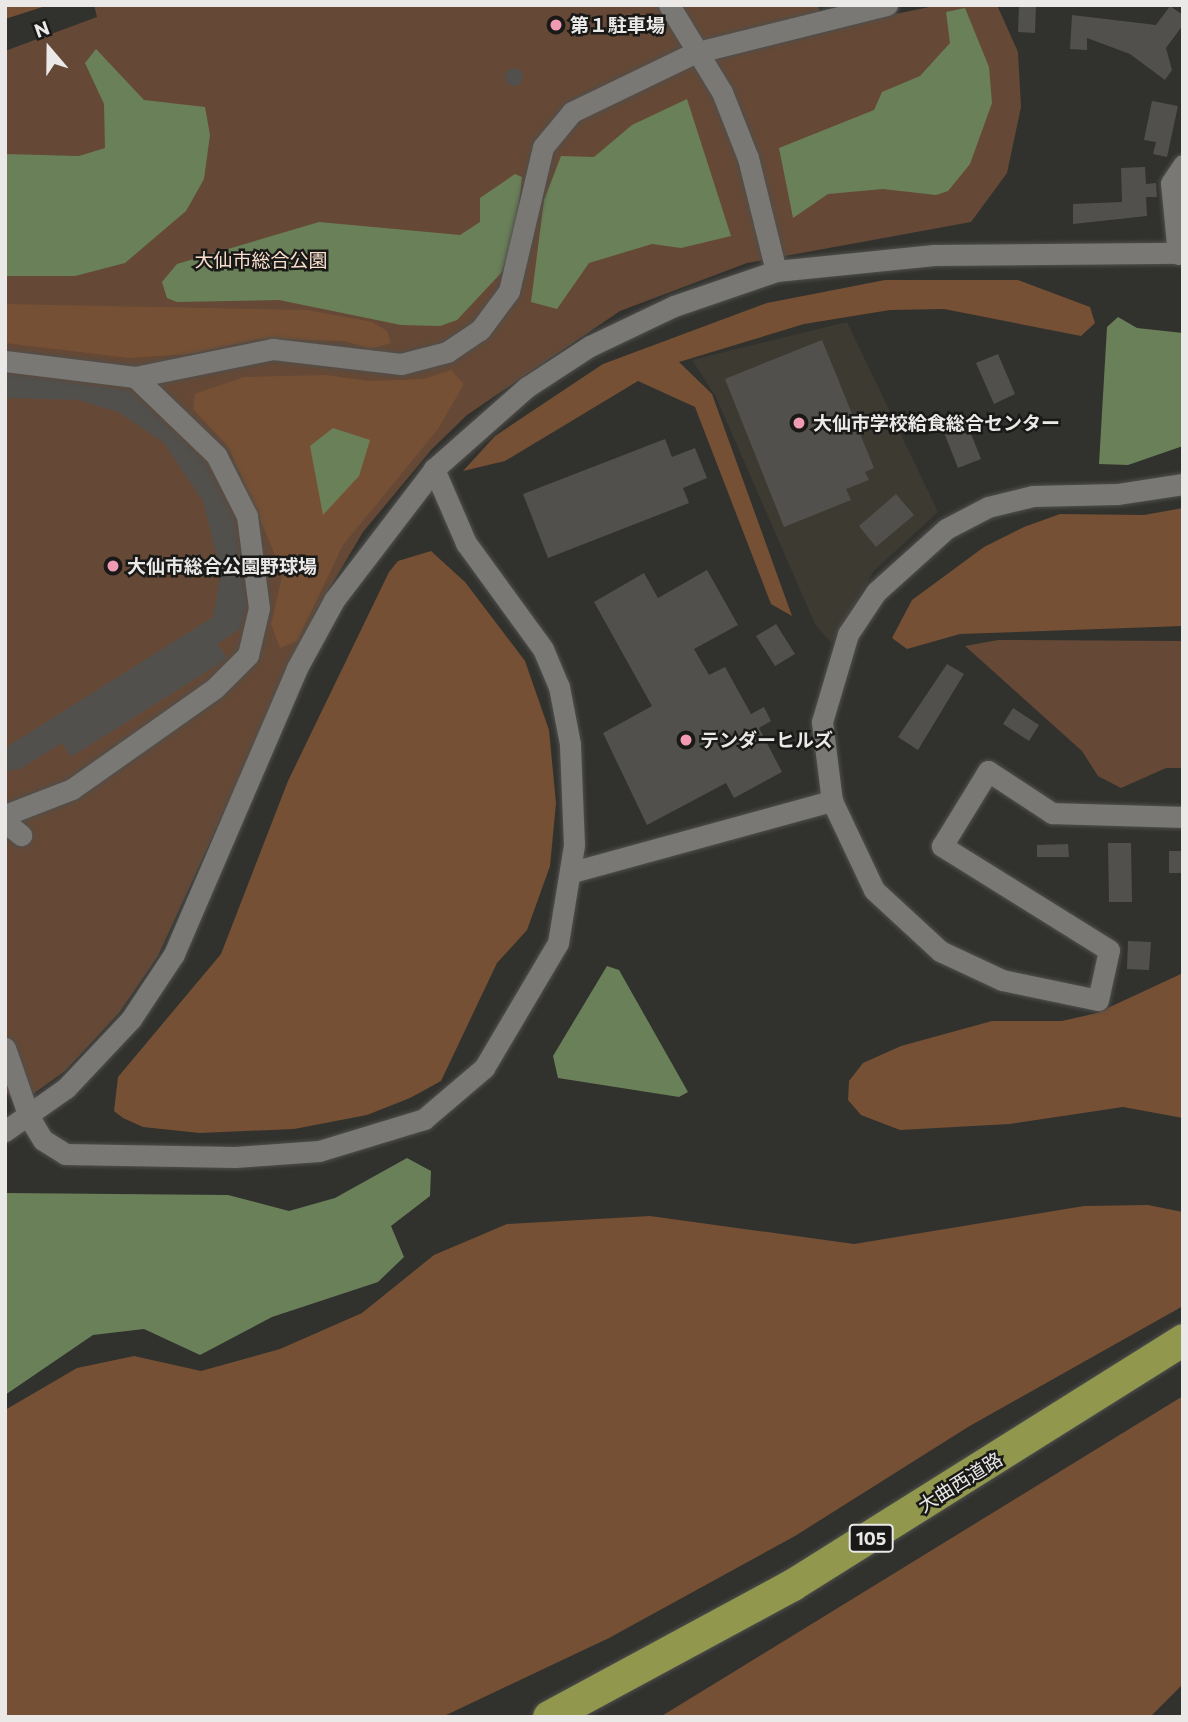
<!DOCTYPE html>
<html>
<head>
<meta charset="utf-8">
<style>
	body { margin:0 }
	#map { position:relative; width:1188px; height:1722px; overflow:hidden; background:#31312e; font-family:Commissioner,"Noto Sans JP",sans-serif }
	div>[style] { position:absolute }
	.built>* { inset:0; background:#3d3a32 }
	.green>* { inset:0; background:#654936 }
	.forest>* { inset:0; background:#765034 }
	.water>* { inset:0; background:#6a8058 }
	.building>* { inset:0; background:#52504d }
	.round { border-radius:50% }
	.roads { filter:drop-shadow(0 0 2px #4f4f4d) drop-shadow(0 0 2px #4f4f4d) }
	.minor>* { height:21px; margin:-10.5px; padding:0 10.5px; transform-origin:10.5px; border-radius:10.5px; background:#797875 }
	.highway>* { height:32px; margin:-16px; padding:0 16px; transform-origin:16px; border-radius:16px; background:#91974d }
	.dots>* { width:19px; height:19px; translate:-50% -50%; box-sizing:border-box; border:4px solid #191917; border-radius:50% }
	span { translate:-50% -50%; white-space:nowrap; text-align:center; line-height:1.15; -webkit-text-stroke:5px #191917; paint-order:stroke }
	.shield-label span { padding:2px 5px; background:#191917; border:2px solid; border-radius:5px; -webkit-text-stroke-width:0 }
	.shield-label { font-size:18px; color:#eae9e8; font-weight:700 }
	.poi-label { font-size:19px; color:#eae9e8; font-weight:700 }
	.left { translate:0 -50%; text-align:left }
	.park-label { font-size:19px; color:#f9decc }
	.street-label { font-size:19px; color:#eae9e8 }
	.frame { position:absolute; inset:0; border:7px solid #eae9e8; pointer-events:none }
	.north { position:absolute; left:14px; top:14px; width:70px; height:70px; -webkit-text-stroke:5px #191917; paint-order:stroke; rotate:340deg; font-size:19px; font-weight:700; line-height:28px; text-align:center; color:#eae9e8 }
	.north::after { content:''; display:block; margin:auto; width:24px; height:32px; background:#eae9e8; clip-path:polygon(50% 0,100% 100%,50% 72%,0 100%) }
</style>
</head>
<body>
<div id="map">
	<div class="built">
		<div style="clip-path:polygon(847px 322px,938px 512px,874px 571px,831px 643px,815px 624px,716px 397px,692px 360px)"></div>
	</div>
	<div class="green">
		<div style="clip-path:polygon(94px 5px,818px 5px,823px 29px,939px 5px,997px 5px,1018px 52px,1021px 107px,1007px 173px,971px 222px,747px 263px,620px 311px,467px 415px,432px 449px,363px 532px,316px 611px,158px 956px,119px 1013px,65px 1071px,18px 1105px,5px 1091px,5px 51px,97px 17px)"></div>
		<div style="clip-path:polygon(998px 640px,1183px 641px,1183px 768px,1166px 768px,1121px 788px,1098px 776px,1082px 751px,965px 646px)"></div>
	</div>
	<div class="forest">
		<div style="clip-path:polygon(5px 5px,49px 5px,5px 19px)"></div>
		<div style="clip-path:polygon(885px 280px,1018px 280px,1090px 307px,1095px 323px,1081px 336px,944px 309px,890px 310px,804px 324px,679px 362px,712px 394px,792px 616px,771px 604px,695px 407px,638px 381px,505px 461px,463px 471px,495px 436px,603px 364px,767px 303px)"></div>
		<div style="clip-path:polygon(5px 304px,307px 310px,372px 322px,387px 331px,391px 343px,370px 349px,345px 341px,259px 339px,190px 354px,129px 358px,5px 343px)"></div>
		<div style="clip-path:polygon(451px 370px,464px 384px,438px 429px,343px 545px,297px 641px,280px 648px,271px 624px,283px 573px,229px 448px,193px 409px,195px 394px,244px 377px,326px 375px,368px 381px,424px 379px)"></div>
		<div style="clip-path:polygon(1183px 508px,1183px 626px,960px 634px,907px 649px,892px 638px,912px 600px,984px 547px,1024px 527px,1060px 514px,1144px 515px)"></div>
		<div style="clip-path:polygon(431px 551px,465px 582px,525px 661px,549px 730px,556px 803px,550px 866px,527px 930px,497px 963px,441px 1081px,410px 1098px,367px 1115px,294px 1129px,200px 1133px,143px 1127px,123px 1118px,114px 1111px,118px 1077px,221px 954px,288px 781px,389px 572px,398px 561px)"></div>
		<div style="clip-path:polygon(1183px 973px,1183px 1118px,1123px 1107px,1010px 1124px,900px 1130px,861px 1115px,848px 1100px,849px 1081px,863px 1063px,901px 1046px,992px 1021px,1062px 1021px,1097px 1013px)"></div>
		<div style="clip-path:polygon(1148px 1205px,1183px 1212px,1183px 1306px,968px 1427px,795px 1536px,609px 1638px,442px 1717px,5px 1717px,5px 1410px,77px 1368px,134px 1356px,201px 1371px,280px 1349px,362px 1313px,434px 1255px,507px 1224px,650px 1216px,854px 1244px,1084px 1206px)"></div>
		<div style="clip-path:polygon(1183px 1396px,1183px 1684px,1150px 1717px,660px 1717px)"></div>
	</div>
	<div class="water">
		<div style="clip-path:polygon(965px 8px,989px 67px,992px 103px,970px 164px,948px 191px,936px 195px,883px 189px,828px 194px,793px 218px,779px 148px,874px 110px,882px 92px,920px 76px,950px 43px,946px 12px)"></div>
		<div style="clip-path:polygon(96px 49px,144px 100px,205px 107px,210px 135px,204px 179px,186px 211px,125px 263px,75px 276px,5px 276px,5px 154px,79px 156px,105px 148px,104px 104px,85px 63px)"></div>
		<div style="clip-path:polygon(687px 99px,731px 236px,681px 248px,652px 244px,589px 263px,557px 309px,531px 302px,544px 200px,561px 156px,594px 157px,632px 125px)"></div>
		<div style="clip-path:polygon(515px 174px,522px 177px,516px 232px,502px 272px,457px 320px,440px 326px,401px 325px,279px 300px,177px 302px,167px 298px,162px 282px,177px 264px,319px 222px,460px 235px,480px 222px,480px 198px)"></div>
		<div style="clip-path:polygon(1118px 317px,1137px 328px,1183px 333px,1183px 446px,1128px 465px,1099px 464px,1107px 327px)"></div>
		<div style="clip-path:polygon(333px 428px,370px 440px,359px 476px,323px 515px,310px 446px)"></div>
		<div style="clip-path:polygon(607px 966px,619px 970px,688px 1092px,679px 1097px,558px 1078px,553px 1056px)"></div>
		<div style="clip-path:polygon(407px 1158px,431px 1171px,430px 1196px,391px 1226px,404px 1257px,378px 1282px,272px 1317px,200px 1355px,144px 1329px,93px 1335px,5px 1395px,5px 1193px,228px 1195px,289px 1211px,335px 1198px)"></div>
	</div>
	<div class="building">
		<div style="clip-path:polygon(1019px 5px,1036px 5px,1035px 33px,1018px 32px)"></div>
		<div style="clip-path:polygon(1170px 6px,1183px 15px,1183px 25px,1166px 48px,1172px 70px,1165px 80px,1130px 54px,1087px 38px,1087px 50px,1070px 49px,1072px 15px,1156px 25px)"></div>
		<div class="round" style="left:505px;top:68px;width:18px;height:18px"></div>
		<div style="clip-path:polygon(1152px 101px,1178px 106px,1167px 157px,1153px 154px,1156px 142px,1144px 140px)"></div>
		<div style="clip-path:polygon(1145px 167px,1146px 184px,1156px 183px,1157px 197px,1146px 197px,1147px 216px,1073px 224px,1073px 204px,1122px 202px,1121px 168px)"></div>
		<div style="clip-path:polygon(822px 340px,874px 468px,865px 472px,869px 480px,846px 489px,851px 500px,784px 527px,725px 379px)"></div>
		<div style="clip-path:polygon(998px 354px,1015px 394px,994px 404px,976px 363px)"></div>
		<div style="clip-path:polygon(5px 374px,130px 391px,205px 463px,234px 520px,246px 607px,240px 629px,217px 644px,227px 657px,222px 662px,71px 757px,62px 743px,20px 769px,5px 771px,5px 748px,213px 617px,221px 573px,203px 501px,164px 443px,120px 413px,79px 400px,5px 398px)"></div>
		<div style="clip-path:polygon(966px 421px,981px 459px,958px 468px,943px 430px)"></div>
		<div style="clip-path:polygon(665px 439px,672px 457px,695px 448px,707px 478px,683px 488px,689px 503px,548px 558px,523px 494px)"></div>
		<div style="clip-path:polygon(896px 494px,914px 515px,876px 547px,859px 526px)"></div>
		<div style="clip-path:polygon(707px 570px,738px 625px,694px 649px,709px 675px,725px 667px,751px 714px,764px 707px,771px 721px,759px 728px,782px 772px,734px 798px,726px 783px,647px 825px,603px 733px,652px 706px,594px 602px,644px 573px,658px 598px)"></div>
		<div style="clip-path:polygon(776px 624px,795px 654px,775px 666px,756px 636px)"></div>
		<div style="clip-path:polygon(947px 664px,964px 674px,918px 750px,898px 737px)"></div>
		<div style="clip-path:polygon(1013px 708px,1039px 725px,1029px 741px,1003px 724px)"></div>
		<div style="clip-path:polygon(1108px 843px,1131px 843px,1132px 902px,1109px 902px)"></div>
		<div style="clip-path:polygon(1068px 844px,1069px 857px,1037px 857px,1037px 845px)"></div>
		<div style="clip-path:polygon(1169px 851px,1183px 851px,1183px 873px,1169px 873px)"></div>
		<div style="clip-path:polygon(1128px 941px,1151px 942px,1149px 970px,1127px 969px)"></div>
	</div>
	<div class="roads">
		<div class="minor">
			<div style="left:669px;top:5px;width:102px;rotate:58.7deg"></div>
			<div style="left:722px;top:92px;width:71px;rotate:68.5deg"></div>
			<div style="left:748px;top:158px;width:116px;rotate:76.1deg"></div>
			<div style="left:1178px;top:254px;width:71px;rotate:-95.6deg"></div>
			<div style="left:1171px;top:183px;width:22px;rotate:-56deg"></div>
			<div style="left:5px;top:361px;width:131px;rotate:7deg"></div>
			<div style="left:135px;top:377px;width:141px;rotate:-11.5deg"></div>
			<div style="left:273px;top:349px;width:129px;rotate:6.7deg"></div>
			<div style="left:401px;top:364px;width:48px;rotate:-14.6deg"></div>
			<div style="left:447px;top:352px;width:40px;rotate:-34deg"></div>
			<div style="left:480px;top:330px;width:49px;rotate:-53.4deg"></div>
			<div style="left:509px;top:291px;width:148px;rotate:-76.7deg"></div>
			<div style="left:543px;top:147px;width:45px;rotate:-50.4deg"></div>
			<div style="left:572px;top:112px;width:136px;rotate:-25.8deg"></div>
			<div style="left:694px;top:53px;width:199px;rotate:-14deg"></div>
			<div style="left:1183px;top:484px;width:67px;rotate:171.4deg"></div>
			<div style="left:1117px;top:494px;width:84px;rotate:178.6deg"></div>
			<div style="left:1033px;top:496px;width:46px;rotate:166.3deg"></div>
			<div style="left:988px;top:507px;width:47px;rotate:152.4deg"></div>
			<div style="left:946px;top:529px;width:94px;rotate:138deg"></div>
			<div style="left:876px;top:592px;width:50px;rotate:123.7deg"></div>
			<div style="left:848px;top:634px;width:92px;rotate:106.5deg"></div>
			<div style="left:822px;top:722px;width:80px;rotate:82.8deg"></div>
			<div style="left:832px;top:801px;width:98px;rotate:64.7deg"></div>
			<div style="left:874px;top:890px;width:90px;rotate:42.7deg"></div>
			<div style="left:940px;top:951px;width:68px;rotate:25.1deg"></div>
			<div style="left:1002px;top:980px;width:98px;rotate:11.8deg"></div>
			<div style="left:1098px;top:1000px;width:51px;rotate:-77.6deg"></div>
			<div style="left:1109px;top:950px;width:197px;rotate:-148.1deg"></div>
			<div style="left:942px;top:846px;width:88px;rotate:-58.5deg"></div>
			<div style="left:988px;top:771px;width:77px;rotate:33.3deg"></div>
			<div style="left:1052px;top:813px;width:131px;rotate:1.7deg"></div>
			<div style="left:5px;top:815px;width:72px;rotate:-21.2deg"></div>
			<div style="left:72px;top:789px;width:175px;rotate:-35.2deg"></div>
			<div style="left:215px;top:688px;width:47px;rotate:-45deg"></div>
			<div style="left:248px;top:655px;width:48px;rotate:-76.8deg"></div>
			<div style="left:259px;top:608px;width:93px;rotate:-97.4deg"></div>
			<div style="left:247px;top:516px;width:68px;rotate:-116.9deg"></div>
			<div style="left:216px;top:455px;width:112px;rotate:-136.1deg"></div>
			<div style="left:5px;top:822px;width:21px;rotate:39deg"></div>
			<div style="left:572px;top:872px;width:270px;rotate:-15.3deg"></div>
			<div style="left:5px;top:1048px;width:73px;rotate:70.8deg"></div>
			<div style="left:29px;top:1117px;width:27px;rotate:59deg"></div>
			<div style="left:43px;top:1140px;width:26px;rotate:32deg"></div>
			<div style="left:65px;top:1154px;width:170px;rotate:1deg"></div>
			<div style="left:235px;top:1157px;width:84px;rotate:-4.1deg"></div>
			<div style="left:319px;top:1151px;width:110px;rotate:-16.9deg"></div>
			<div style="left:424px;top:1119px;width:79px;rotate:-40.4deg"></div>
			<div style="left:484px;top:1068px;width:145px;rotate:-59.4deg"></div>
			<div style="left:558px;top:943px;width:99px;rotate:-80.7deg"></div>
			<div style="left:574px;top:845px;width:101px;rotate:-92.3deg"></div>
			<div style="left:570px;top:744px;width:58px;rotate:-100.9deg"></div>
			<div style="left:559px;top:687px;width:41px;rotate:-112.8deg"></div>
			<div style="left:543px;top:649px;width:131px;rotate:-126deg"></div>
			<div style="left:466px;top:543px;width:81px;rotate:-113.4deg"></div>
			<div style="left:5px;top:1131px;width:75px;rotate:-35.2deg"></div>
			<div style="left:66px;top:1088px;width:95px;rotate:-46.7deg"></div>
			<div style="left:131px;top:1019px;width:78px;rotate:-56.5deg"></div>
			<div style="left:174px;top:954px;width:311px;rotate:-66.7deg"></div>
			<div style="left:297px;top:668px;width:77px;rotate:-61.4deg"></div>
			<div style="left:334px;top:600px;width:165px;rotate:-52.6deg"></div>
			<div style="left:434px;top:469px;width:124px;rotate:-41.4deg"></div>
			<div style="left:527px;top:387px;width:75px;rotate:-33.1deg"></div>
			<div style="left:590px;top:346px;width:93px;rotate:-25.5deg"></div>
			<div style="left:674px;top:306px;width:108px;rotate:-18.9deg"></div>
			<div style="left:776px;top:271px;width:159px;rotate:-5.8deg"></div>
			<div style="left:934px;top:255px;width:249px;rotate:-0.5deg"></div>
		</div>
		<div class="highway">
			<div style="left:549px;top:1717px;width:277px;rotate:-28.4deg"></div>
			<div style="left:793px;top:1585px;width:461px;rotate:-32.1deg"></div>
		</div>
	</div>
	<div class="dots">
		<div style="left:556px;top:25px;background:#f19ab4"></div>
		<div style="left:799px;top:423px;background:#f19ab4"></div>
		<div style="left:113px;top:566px;background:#f19ab4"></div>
		<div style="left:686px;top:740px;background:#f19ab4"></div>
	</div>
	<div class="shield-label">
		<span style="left:871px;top:1538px">105</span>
	</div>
	<div class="poi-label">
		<span class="left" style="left:570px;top:25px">第１駐車場</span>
		<span class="left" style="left:813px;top:423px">大仙市学校給食総合センター</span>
		<span class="left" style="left:127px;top:566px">大仙市総合公園野球場</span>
		<span class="left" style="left:700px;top:740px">テンダーヒルズ</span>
	</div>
	<div class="park-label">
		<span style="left:261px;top:260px">大仙市総合公園</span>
	</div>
	<div class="street-label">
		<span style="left:960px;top:1482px;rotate:-32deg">大曲西道路</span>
	</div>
	<div class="frame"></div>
	<div class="north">N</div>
</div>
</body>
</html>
